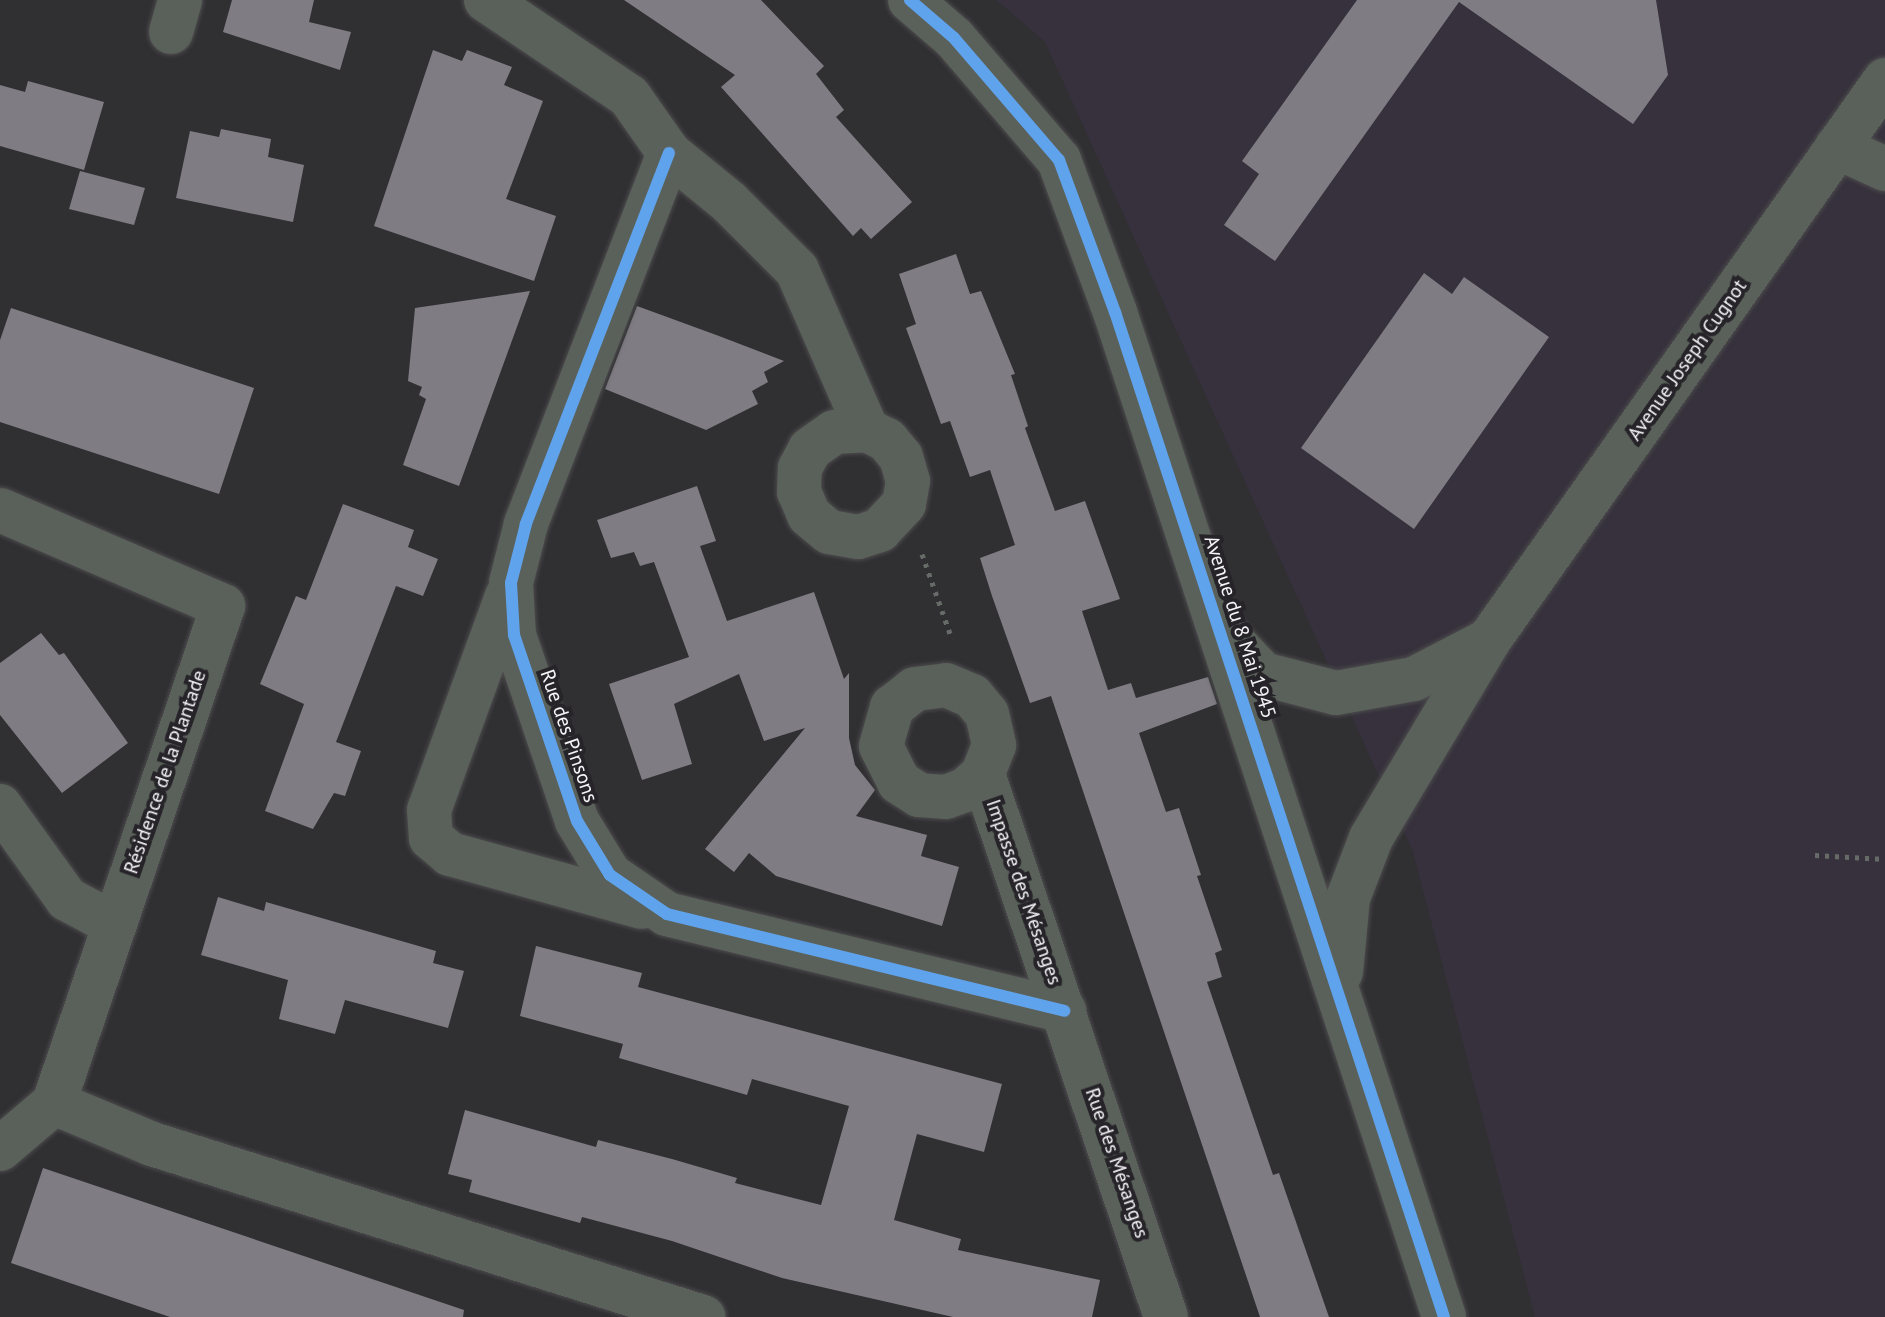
<!DOCTYPE html>
<html>
<head>
<meta charset="utf-8">
<style>
	body { margin:0 }
	#map { position:relative; width:1885px; height:1317px; overflow:hidden; background:#302f32; font-family:"PT Sans",sans-serif }
	div>[style] { position:absolute }
	.built>* { inset:0; background:#36313c }
	.building>* { inset:0; background:#7f7c83 }
	.path>* { height:5px; margin-top:-2.5px; transform-origin:0; background:repeating-linear-gradient(90deg,#676b68 0 4px,transparent 0 10px) }
	.roads { filter:drop-shadow(0 0 2px #4c4b4d) drop-shadow(0 0 2px #4c4b4d) }
	.minor>* { height:44px; margin:-22px; padding:0 22px; transform-origin:22px; border-radius:22px; background:#5a615a }
	.cycleway>* { height:12px; margin:-6px; padding:0 6px; transform-origin:6px; border-radius:6px; background:#60a3ed }
	span { translate:-50% -50%; white-space:nowrap; text-align:center; line-height:1.15; -webkit-text-stroke:8px #262429; paint-order:stroke }
	.street-label { font-size:20px; color:#f5f4f7 }
</style>
</head>
<body>
<div id="map">
	<div class="built">
		<div style="clip-path:polygon(996px 0,1885px 0,1885px 1317px,1535px 1317px,1412px 849px,1045px 42px)"></div>
	</div>
	<div class="building">
		<div style="clip-path:polygon(232px 0,314px 0,309px 22px,351px 32px,340px 70px,223px 32px)"></div>
		<div style="clip-path:polygon(624px 0,761px 0,824px 66px,816px 74px,844px 110px,836px 117px,912px 202px,871px 239px,861px 228px,853px 236px,721px 87px,735px 75px)"></div>
		<div style="clip-path:polygon(1357px 0,1656px 0,1668px 75px,1633px 124px,1459px 2px,1275px 261px,1224px 225px,1259px 174px,1242px 161px)"></div>
		<div style="clip-path:polygon(433px 50px,462px 61px,467px 50px,512px 67px,504px 85px,543px 101px,506px 199px,556px 216px,534px 281px,374px 226px)"></div>
		<div style="clip-path:polygon(28px 81px,104px 102px,84px 170px,0 146px,0 85px,25px 92px)"></div>
		<div style="clip-path:polygon(221px 129px,271px 139px,268px 157px,304px 165px,293px 222px,176px 198px,190px 131px,219px 137px)"></div>
		<div style="clip-path:polygon(80px 171px,145px 188px,134px 225px,69px 209px)"></div>
		<div style="clip-path:polygon(956px 254px,970px 294px,981px 291px,1015px 374px,1011px 375px,1028px 426px,1025px 428px,1055px 511px,1085px 501px,1120px 599px,1082px 611px,1108px 690px,1131px 683px,1136px 698px,1208px 677px,1217px 704px,1139px 733px,1166px 812px,1179px 808px,1201px 875px,1197px 876px,1222px 950px,1215px 953px,1222px 977px,1207px 982px,1273px 1175px,1279px 1173px,1329px 1317px,1260px 1317px,1051px 696px,1030px 703px,992px 596px,980px 558px,1015px 545px,990px 470px,970px 477px,950px 421px,941px 424px,906px 328px,916px 324px,899px 274px)"></div>
		<div style="clip-path:polygon(1424px 273px,1452px 294px,1464px 277px,1549px 337px,1414px 529px,1301px 448px)"></div>
		<div style="clip-path:polygon(530px 291px,459px 486px,403px 465px,426px 399px,419px 395px,422px 387px,408px 381px,415px 308px)"></div>
		<div style="clip-path:polygon(637px 306px,719px 336px,784px 361px,764px 372px,768px 382px,752px 391px,758px 404px,706px 430px,605px 389px)"></div>
		<div style="clip-path:polygon(11px 308px,254px 388px,219px 494px,0 422px,0 340px)"></div>
		<div style="clip-path:polygon(697px 486px,716px 541px,700px 546px,727px 621px,814px 592px,844px 679px,849px 673px,849px 738px,855px 765px,875px 790px,856px 816px,927px 835px,921px 856px,959px 867px,942px 926px,776px 876px,749px 853px,734px 872px,705px 849px,805px 728px,764px 741px,739px 674px,674px 704px,692px 764px,642px 780px,609px 684px,689px 657px,654px 562px,640px 566px,634px 552px,611px 558px,597px 520px)"></div>
		<div style="clip-path:polygon(343px 504px,414px 530px,408px 547px,438px 559px,423px 596px,396px 586px,336px 742px,361px 751px,345px 796px,334px 793px,313px 829px,265px 811px,304px 704px,260px 684px,296px 596px,306px 600px)"></div>
		<div style="clip-path:polygon(41px 633px,59px 655px,64px 653px,128px 743px,62px 793px,0 715px,0 663px)"></div>
		<div style="clip-path:polygon(218px 897px,264px 911px,266px 902px,436px 951px,433px 963px,464px 971px,448px 1028px,345px 1000px,335px 1034px,279px 1019px,288px 980px,201px 955px)"></div>
		<div style="clip-path:polygon(536px 946px,642px 973px,638px 987px,1002px 1084px,984px 1152px,917px 1134px,894px 1220px,961px 1239px,958px 1250px,1100px 1280px,1092px 1317px,953px 1317px,782px 1278px,672px 1241px,582px 1217px,580px 1223px,469px 1192px,472px 1180px,448px 1174px,465px 1110px,596px 1147px,598px 1140px,672px 1159px,737px 1178px,735px 1183px,821px 1205px,849px 1106px,752px 1079px,747px 1095px,619px 1058px,623px 1044px,520px 1016px)"></div>
		<div style="clip-path:polygon(43px 1168px,464px 1310px,463px 1317px,170px 1317px,11px 1263px)"></div>
	</div>
	<div class="path">
		<div style="left:922px;top:554px;width:90px;rotate:70.6deg"></div>
		<div style="left:1815px;top:855px;width:70px;rotate:3.3deg"></div>
	</div>
	<div class="roads">
		<div class="minor">
			<div style="left:486px;top:0;width:172px;rotate:33.9deg"></div>
			<div style="left:629px;top:96px;width:70px;rotate:54.9deg"></div>
			<div style="left:669px;top:153px;width:77px;rotate:39.2deg"></div>
			<div style="left:729px;top:202px;width:96px;rotate:45deg"></div>
			<div style="left:797px;top:270px;width:175px;rotate:66.4deg"></div>
			<div style="left:867px;top:430px;width:22px;rotate:27deg"></div>
			<div style="left:887px;top:440px;width:22px;rotate:51deg"></div>
			<div style="left:901px;top:457px;width:25px;rotate:74deg"></div>
			<div style="left:908px;top:481px;width:23px;rotate:100deg"></div>
			<div style="left:904px;top:504px;width:35px;rotate:133deg"></div>
			<div style="left:880px;top:530px;width:23px;rotate:162deg"></div>
			<div style="left:858px;top:537px;width:29px;rotate:-170deg"></div>
			<div style="left:829px;top:532px;width:26px;rotate:-140deg"></div>
			<div style="left:809px;top:515px;width:25px;rotate:-113deg"></div>
			<div style="left:799px;top:492px;width:24px;rotate:-88deg"></div>
			<div style="left:800px;top:468px;width:21px;rotate:-62deg"></div>
			<div style="left:810px;top:449px;width:29px;rotate:-35deg"></div>
			<div style="left:834px;top:432px;width:33px;rotate:-3deg"></div>
			<div style="left:910px;top:0;width:58px;rotate:40.8deg"></div>
			<div style="left:954px;top:38px;width:161px;rotate:49.3deg"></div>
			<div style="left:1059px;top:160px;width:162px;rotate:69.8deg"></div>
			<div style="left:1115px;top:312px;width:1057px;rotate:71.87deg"></div>
			<div style="left:171px;top:32px;width:33px;rotate:-74deg"></div>
			<div style="left:1837px;top:147px;width:53px;rotate:24.6deg"></div>
			<div style="left:669px;top:153px;width:398px;rotate:111.1deg"></div>
			<div style="left:526px;top:524px;width:61px;rotate:104.3deg"></div>
			<div style="left:511px;top:583px;width:52px;rotate:86.7deg"></div>
			<div style="left:514px;top:635px;width:196px;rotate:71.3deg"></div>
			<div style="left:577px;top:821px;width:63px;rotate:58.6deg"></div>
			<div style="left:610px;top:875px;width:69px;rotate:34.4deg"></div>
			<div style="left:667px;top:914px;width:409px;rotate:13.7deg"></div>
			<div style="left:0;top:510px;width:243px;rotate:23.3deg"></div>
			<div style="left:223px;top:606px;width:525px;rotate:108.78deg"></div>
			<div style="left:54px;top:1103px;width:71px;rotate:139.6deg"></div>
			<div style="left:507px;top:596px;width:228px;rotate:110deg"></div>
			<div style="left:429px;top:810px;width:28px;rotate:86deg"></div>
			<div style="left:431px;top:838px;width:25px;rotate:40deg"></div>
			<div style="left:450px;top:854px;width:199px;rotate:15.4deg"></div>
			<div style="left:1226px;top:635px;width:54px;rotate:46.5deg"></div>
			<div style="left:1263px;top:674px;width:75px;rotate:14.6deg"></div>
			<div style="left:1336px;top:693px;width:79px;rotate:-10.2deg"></div>
			<div style="left:1414px;top:679px;width:85px;rotate:-27.5deg"></div>
			<div style="left:983px;top:774px;width:24px;rotate:138deg"></div>
			<div style="left:965px;top:790px;width:20px;rotate:160deg"></div>
			<div style="left:946px;top:797px;width:27px;rotate:-176deg"></div>
			<div style="left:919px;top:795px;width:24px;rotate:-147deg"></div>
			<div style="left:899px;top:782px;width:40px;rotate:-116.6deg"></div>
			<div style="left:881px;top:746px;width:41px;rotate:-74.2deg"></div>
			<div style="left:892px;top:707px;width:29px;rotate:-38deg"></div>
			<div style="left:915px;top:689px;width:31px;rotate:-7deg"></div>
			<div style="left:946px;top:685px;width:28px;rotate:23deg"></div>
			<div style="left:972px;top:696px;width:23px;rotate:50deg"></div>
			<div style="left:987px;top:714px;width:32px;rotate:77deg"></div>
			<div style="left:994px;top:745px;width:31px;rotate:111deg"></div>
			<div style="left:983px;top:774px;width:573px;rotate:71.38deg"></div>
			<div style="left:0;top:806px;width:115px;rotate:54.2deg"></div>
			<div style="left:67px;top:899px;width:51px;rotate:28.1deg"></div>
			<div style="left:1341px;top:972px;width:74px;rotate:-84.6deg"></div>
			<div style="left:1348px;top:898px;width:64px;rotate:-69deg"></div>
			<div style="left:1371px;top:838px;width:230px;rotate:-59.2deg"></div>
			<div style="left:1489px;top:640px;width:686px;rotate:-54.73deg"></div>
			<div style="left:54px;top:1103px;width:106px;rotate:22.7deg"></div>
			<div style="left:152px;top:1144px;width:578px;rotate:17.43deg"></div>
		</div>
	</div>
	<div class="cycleway">
		<div style="left:910px;top:0;width:58px;rotate:40.8deg"></div>
		<div style="left:954px;top:38px;width:161px;rotate:49.3deg"></div>
		<div style="left:1059px;top:160px;width:162px;rotate:69.8deg"></div>
		<div style="left:1115px;top:312px;width:1057px;rotate:71.87deg"></div>
		<div style="left:669px;top:153px;width:398px;rotate:111.1deg"></div>
		<div style="left:526px;top:524px;width:61px;rotate:104.3deg"></div>
		<div style="left:511px;top:583px;width:52px;rotate:86.7deg"></div>
		<div style="left:514px;top:635px;width:196px;rotate:71.3deg"></div>
		<div style="left:577px;top:821px;width:63px;rotate:58.6deg"></div>
		<div style="left:610px;top:875px;width:69px;rotate:34.4deg"></div>
		<div style="left:667px;top:914px;width:409px;rotate:13.7deg"></div>
	</div>
	<div class="street-label">
		<span style="left:1687px;top:360px;rotate:-55deg">Avenue Joseph Cugnot</span>
		<span style="left:1240px;top:627px;rotate:72deg">Avenue du 8 Mai 1945</span>
		<span style="left:569px;top:736px;rotate:71deg">Rue des Pinsons</span>
		<span style="left:165px;top:772px;rotate:-71deg">Résidence de la Plantade</span>
		<span style="left:1024px;top:892px;rotate:71deg">Impasse des Mésanges</span>
		<span style="left:1117px;top:1163px;rotate:71deg">Rue des Mésanges</span>
	</div>
</div>
</body>
</html>
